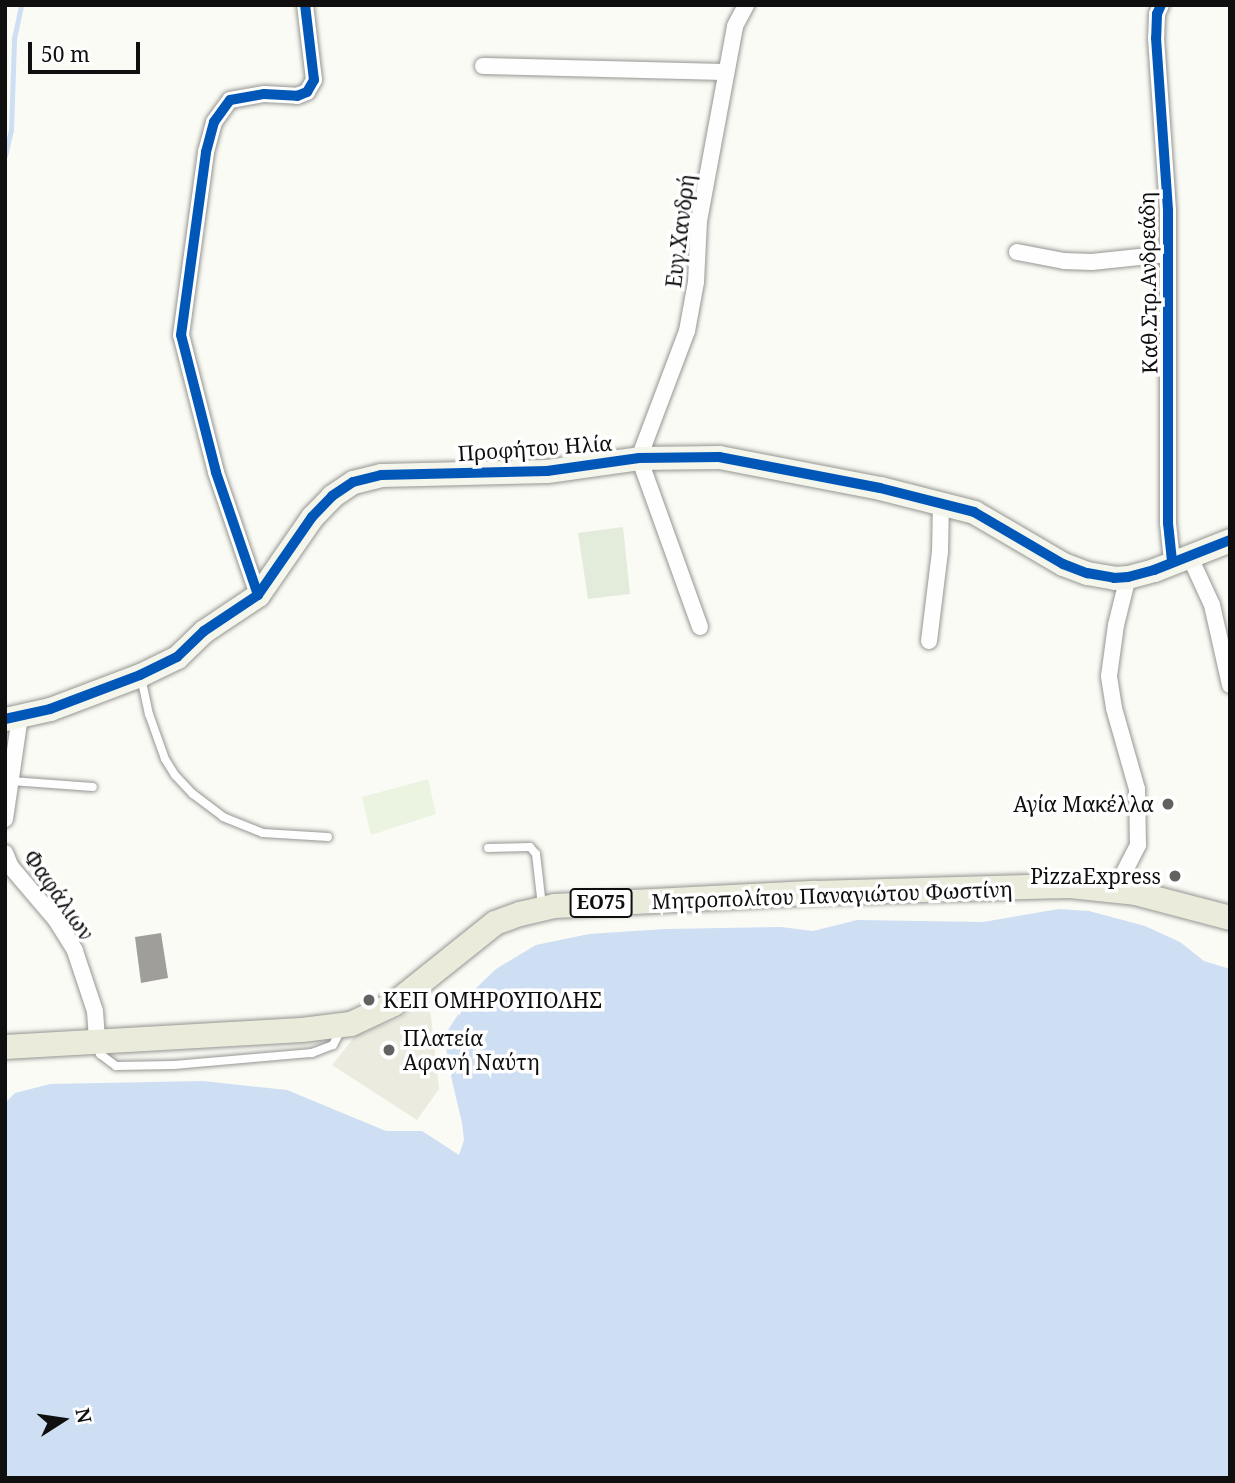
<!DOCTYPE html>
<html>
<head>
<meta charset="utf-8">
<style>
	body { margin:0 }
	#map { position:relative; width:1235px; height:1483px; overflow:hidden; background:#fbfbf5; font-family:"Noto Serif",serif }
	div>[style] { position:absolute }
	.cemetery>* { inset:0; background:#e3ecda }
	.pitch>* { inset:0; background:#eaf4e0 }
	.plaza>* { inset:0; background:#ebebe0 }
	.water>* { inset:0; background:#cedef3 }
	.stream>* { height:4.5px; margin:-2.25px; padding:0 2.25px; transform-origin:2.25px; border-radius:2.25px; background:#cedef3 }
	.building>* { inset:0; background:#9f9e9a }
	.roads { filter:drop-shadow(0 0 2px #959593) drop-shadow(0 0 2px #959593) }
	.lane>* { height:8px; margin:-4px; padding:0 4px; transform-origin:4px; border-radius:4px; background:#fefefe }
	.street>* { height:16px; margin:-8px; padding:0 8px; transform-origin:8px; border-radius:8px; background:#fefefe }
	.secondary>* { height:23px; margin:-11.5px; padding:0 11.5px; transform-origin:11.5px; border-radius:11.5px; background:#f4f5eb }
	.primary>* { height:24px; margin:-12px; padding:0 12px; transform-origin:12px; border-radius:12px; background:#ebebdc }
	.cycleway>* { height:10px; margin:-5px; padding:0 5px; transform-origin:5px; border-radius:5px; background:#0057b8 }
	.dots>* { width:19px; height:19px; translate:-50% -50%; box-sizing:border-box; border:4px solid #fff; border-radius:50% }
	span { translate:-50% -50%; white-space:nowrap; text-align:center; line-height:1.15; -webkit-text-stroke:7px #fff; paint-order:stroke }
	.shield-label span { padding:2px 5px; background:#fff; border:2px solid; border-radius:5px; -webkit-text-stroke-width:0 }
	.shield-label { font-size:19px; color:#0f0f0f; font-weight:700 }
	.street-label { font-size:21px; color:#0f0f0f }
	.poi-label { font-size:21px; color:#0f0f0f }
	.right { translate:-100% -50%; text-align:right }
	.left { translate:0 -50%; text-align:left }
	.frame { position:absolute; inset:0; border:7px solid #0f0f0f; pointer-events:none }
	.north { position:absolute; left:28px; top:1385px; width:70px; height:70px; -webkit-text-stroke:5px #fff; paint-order:stroke; rotate:78deg; font-size:19px; font-weight:700; line-height:28px; text-align:center; color:#0f0f0f }
	.north::after { content:''; display:block; margin:auto; width:24px; height:32px; background:#0f0f0f; clip-path:polygon(50% 0,100% 100%,50% 72%,0 100%) }
	.scale { position:absolute; left:28px; top:42px; width:112px; height:32px; box-sizing:border-box; border:4px solid #0f0f0f; border-top:0; padding-left:9px; font-size:21px; line-height:24px; white-space:nowrap; color:#0f0f0f; -webkit-text-stroke:5px #fff; paint-order:stroke }
</style>
</head>
<body>
<div id="map">
	<div class="cemetery">
		<div style="clip-path:polygon(623px 527px,630px 594px,588px 599px,578px 533px)"></div>
	</div>
	<div class="pitch">
		<div style="clip-path:polygon(428px 779px,436px 814px,371px 835px,362px 797px)"></div>
	</div>
	<div class="plaza">
		<div style="clip-path:polygon(429px 999px,439px 1089px,417px 1120px,332px 1065px,356px 1035px,398px 1019px)"></div>
	</div>
	<div class="water">
		<div style="clip-path:polygon(1059px 909px,1089px 911px,1145px 926px,1180px 942px,1204px 961px,1230px 969px,1230px 1478px,5px 1478px,5px 1103px,15px 1093px,50px 1084px,203px 1081px,287px 1090px,386px 1131px,422px 1131px,459px 1155px,464px 1140px,462px 1123px,447px 1059px,446px 1033px,474px 990px,496px 969px,536px 945px,589px 934px,665px 929px,781px 927px,813px 931px,857px 920px,983px 922px)"></div>
	</div>
	<div class="stream">
		<div style="left:5px;top:156px;width:26px;rotate:-77deg"></div>
		<div style="left:11px;top:131px;width:92px;rotate:-88.1deg"></div>
		<div style="left:14px;top:39px;width:35px;rotate:-78deg"></div>
	</div>
	<div class="building">
		<div style="clip-path:polygon(161px 933px,168px 978px,141px 983px,135px 937px)"></div>
	</div>
	<div class="roads">
		<div class="lane">
			<div style="left:141px;top:677px;width:38px;rotate:78deg"></div>
			<div style="left:149px;top:714px;width:48px;rotate:70.4deg"></div>
			<div style="left:165px;top:759px;width:19px;rotate:58deg"></div>
			<div style="left:175px;top:775px;width:26px;rotate:47deg"></div>
			<div style="left:193px;top:794px;width:38px;rotate:37deg"></div>
			<div style="left:223px;top:817px;width:43px;rotate:21.8deg"></div>
			<div style="left:263px;top:833px;width:65px;rotate:3.5deg"></div>
			<div style="left:11px;top:781px;width:82px;rotate:4.2deg"></div>
			<div style="left:488px;top:848px;width:42px;rotate:-1.4deg"></div>
			<div style="left:530px;top:847px;width:9px;rotate:49deg"></div>
			<div style="left:536px;top:854px;width:43px;rotate:83.4deg"></div>
			<div style="left:97px;top:1046px;width:9px;rotate:69deg"></div>
			<div style="left:100px;top:1054px;width:20px;rotate:37deg"></div>
			<div style="left:116px;top:1066px;width:58px;rotate:-1deg"></div>
			<div style="left:174px;top:1065px;width:139px;rotate:-5deg"></div>
			<div style="left:312px;top:1053px;width:22px;rotate:-21deg"></div>
			<div style="left:333px;top:1045px;width:17px;rotate:-62deg"></div>
		</div>
		<div class="street">
			<div style="left:1161px;top:5px;width:10px;rotate:114deg"></div>
			<div style="left:1157px;top:14px;width:24px;rotate:92deg"></div>
			<div style="left:1156px;top:38px;width:173px;rotate:86deg"></div>
			<div style="left:1168px;top:211px;width:312px;rotate:90deg"></div>
			<div style="left:1168px;top:523px;width:39px;rotate:84deg"></div>
			<div style="left:483px;top:66px;width:243px;rotate:1.4deg"></div>
			<div style="left:1017px;top:252px;width:48px;rotate:10.8deg"></div>
			<div style="left:1064px;top:261px;width:28px;rotate:2deg"></div>
			<div style="left:1092px;top:262px;width:76px;rotate:-6deg"></div>
			<div style="left:1189px;top:555px;width:55px;rotate:65.3deg"></div>
			<div style="left:1212px;top:605px;width:82px;rotate:77.3deg"></div>
			<div style="left:258px;top:595px;width:130px;rotate:-108.9deg"></div>
			<div style="left:216px;top:472px;width:141px;rotate:-104.3deg"></div>
			<div style="left:181px;top:335px;width:185px;rotate:-82.2deg"></div>
			<div style="left:206px;top:152px;width:31px;rotate:-75deg"></div>
			<div style="left:214px;top:122px;width:27px;rotate:-54deg"></div>
			<div style="left:230px;top:100px;width:35px;rotate:-10deg"></div>
			<div style="left:264px;top:94px;width:33px;rotate:3deg"></div>
			<div style="left:297px;top:96px;width:11px;rotate:-22deg"></div>
			<div style="left:307px;top:92px;width:14px;rotate:-60deg"></div>
			<div style="left:314px;top:80px;width:76px;rotate:-96.8deg"></div>
			<div style="left:700px;top:627px;width:180px;rotate:-109.8deg"></div>
			<div style="left:639px;top:458px;width:136px;rotate:-69.3deg"></div>
			<div style="left:687px;top:331px;width:50px;rotate:-79.6deg"></div>
			<div style="left:696px;top:282px;width:61px;rotate:-87.2deg"></div>
			<div style="left:699px;top:221px;width:198px;rotate:-79.5deg"></div>
			<div style="left:735px;top:26px;width:24px;rotate:-62deg"></div>
			<div style="left:929px;top:641px;width:90px;rotate:-83deg"></div>
			<div style="left:940px;top:552px;width:49px;rotate:-88.8deg"></div>
			<div style="left:5px;top:819px;width:104px;rotate:-81.7deg"></div>
			<div style="left:5px;top:853px;width:15px;rotate:67deg"></div>
			<div style="left:11px;top:867px;width:70px;rotate:49.7deg"></div>
			<div style="left:56px;top:920px;width:36px;rotate:58deg"></div>
			<div style="left:75px;top:951px;width:63px;rotate:71.6deg"></div>
			<div style="left:95px;top:1011px;width:32px;rotate:86deg"></div>
			<div style="left:1115px;top:890px;width:51px;rotate:-62.9deg"></div>
			<div style="left:1138px;top:845px;width:56px;rotate:-91deg"></div>
			<div style="left:1137px;top:789px;width:84px;rotate:-105.9deg"></div>
			<div style="left:1114px;top:708px;width:32px;rotate:-99deg"></div>
			<div style="left:1109px;top:676px;width:51px;rotate:-82.2deg"></div>
			<div style="left:1116px;top:625px;width:49px;rotate:-76deg"></div>
		</div>
		<div class="secondary">
			<div style="left:5px;top:719px;width:46px;rotate:-12.5deg"></div>
			<div style="left:50px;top:709px;width:96px;rotate:-20.7deg"></div>
			<div style="left:140px;top:675px;width:41px;rotate:-25.9deg"></div>
			<div style="left:177px;top:657px;width:37px;rotate:-44deg"></div>
			<div style="left:204px;top:631px;width:65px;rotate:-33.7deg"></div>
			<div style="left:258px;top:595px;width:95px;rotate:-55.3deg"></div>
			<div style="left:312px;top:517px;width:29px;rotate:-46deg"></div>
			<div style="left:332px;top:496px;width:25px;rotate:-34deg"></div>
			<div style="left:353px;top:482px;width:29px;rotate:-14deg"></div>
			<div style="left:381px;top:475px;width:166px;rotate:-1.4deg"></div>
			<div style="left:547px;top:471px;width:93px;rotate:-8deg"></div>
			<div style="left:639px;top:458px;width:80px;rotate:-0.7deg"></div>
			<div style="left:719px;top:457px;width:164px;rotate:10.9deg"></div>
			<div style="left:880px;top:488px;width:97px;rotate:14.3deg"></div>
			<div style="left:974px;top:512px;width:103px;rotate:30.3deg"></div>
			<div style="left:1063px;top:564px;width:26px;rotate:21deg"></div>
			<div style="left:1087px;top:573px;width:27px;rotate:10deg"></div>
			<div style="left:1114px;top:578px;width:14px;rotate:-4deg"></div>
			<div style="left:1128px;top:577px;width:27px;rotate:-15deg"></div>
			<div style="left:1154px;top:570px;width:82px;rotate:-21.5deg"></div>
		</div>
		<div class="primary">
			<div style="left:5px;top:1047px;width:297px;rotate:-3.3deg"></div>
			<div style="left:302px;top:1030px;width:49px;rotate:-7deg"></div>
			<div style="left:351px;top:1024px;width:47px;rotate:-24.9deg"></div>
			<div style="left:394px;top:1004px;width:129px;rotate:-38.7deg"></div>
			<div style="left:495px;top:923px;width:27px;rotate:-20deg"></div>
			<div style="left:520px;top:914px;width:36px;rotate:-13deg"></div>
			<div style="left:555px;top:906px;width:261px;rotate:-2.9deg"></div>
			<div style="left:816px;top:893px;width:254px;rotate:-1.6deg"></div>
			<div style="left:1070px;top:886px;width:65px;rotate:6.1deg"></div>
			<div style="left:1135px;top:893px;width:98px;rotate:14.7deg"></div>
		</div>
	</div>
	<div class="cycleway">
		<div style="left:1161px;top:5px;width:10px;rotate:114deg"></div>
		<div style="left:1157px;top:14px;width:24px;rotate:92deg"></div>
		<div style="left:1156px;top:38px;width:173px;rotate:86deg"></div>
		<div style="left:1168px;top:211px;width:312px;rotate:90deg"></div>
		<div style="left:1168px;top:523px;width:39px;rotate:84deg"></div>
		<div style="left:258px;top:595px;width:130px;rotate:-108.9deg"></div>
		<div style="left:216px;top:472px;width:141px;rotate:-104.3deg"></div>
		<div style="left:181px;top:335px;width:185px;rotate:-82.2deg"></div>
		<div style="left:206px;top:152px;width:31px;rotate:-75deg"></div>
		<div style="left:214px;top:122px;width:27px;rotate:-54deg"></div>
		<div style="left:230px;top:100px;width:35px;rotate:-10deg"></div>
		<div style="left:264px;top:94px;width:33px;rotate:3deg"></div>
		<div style="left:297px;top:96px;width:11px;rotate:-22deg"></div>
		<div style="left:307px;top:92px;width:14px;rotate:-60deg"></div>
		<div style="left:314px;top:80px;width:76px;rotate:-96.8deg"></div>
		<div style="left:5px;top:719px;width:46px;rotate:-12.5deg"></div>
		<div style="left:50px;top:709px;width:96px;rotate:-20.7deg"></div>
		<div style="left:140px;top:675px;width:41px;rotate:-25.9deg"></div>
		<div style="left:177px;top:657px;width:37px;rotate:-44deg"></div>
		<div style="left:204px;top:631px;width:65px;rotate:-33.7deg"></div>
		<div style="left:258px;top:595px;width:95px;rotate:-55.3deg"></div>
		<div style="left:312px;top:517px;width:29px;rotate:-46deg"></div>
		<div style="left:332px;top:496px;width:25px;rotate:-34deg"></div>
		<div style="left:353px;top:482px;width:29px;rotate:-14deg"></div>
		<div style="left:381px;top:475px;width:166px;rotate:-1.4deg"></div>
		<div style="left:547px;top:471px;width:93px;rotate:-8deg"></div>
		<div style="left:639px;top:458px;width:80px;rotate:-0.7deg"></div>
		<div style="left:719px;top:457px;width:164px;rotate:10.9deg"></div>
		<div style="left:880px;top:488px;width:97px;rotate:14.3deg"></div>
		<div style="left:974px;top:512px;width:103px;rotate:30.3deg"></div>
		<div style="left:1063px;top:564px;width:26px;rotate:21deg"></div>
		<div style="left:1087px;top:573px;width:27px;rotate:10deg"></div>
		<div style="left:1114px;top:578px;width:14px;rotate:-4deg"></div>
		<div style="left:1128px;top:577px;width:27px;rotate:-15deg"></div>
		<div style="left:1154px;top:570px;width:82px;rotate:-21.5deg"></div>
	</div>
	<div class="dots">
		<div style="left:1168px;top:804px;background:#626260"></div>
		<div style="left:1175px;top:876px;background:#626260"></div>
		<div style="left:369px;top:1000px;background:#626260"></div>
		<div style="left:389px;top:1050px;background:#626260"></div>
	</div>
	<div class="shield-label">
		<span style="left:601px;top:903px">ΕΟ75</span>
	</div>
	<div class="street-label">
		<span style="left:680px;top:231px;rotate:-83deg">Ευγ.Χανδρή</span>
		<span style="left:1148px;top:283px;rotate:-91deg">Καθ.Στρ.Ανδρεάδη</span>
		<span style="left:535px;top:448px;rotate:-4deg">Προφήτου Ηλία</span>
		<span style="left:59px;top:895px;rotate:55deg">Φαφάλιων</span>
		<span style="left:832px;top:895px;rotate:-2deg">Μητροπολίτου Παναγιώτου Φωστίνη</span>
	</div>
	<div class="poi-label">
		<span class="right" style="left:1154px;top:804px">Αγία Μακέλλα</span>
		<span class="right" style="left:1161px;top:876px">PizzaExpress</span>
		<span class="left" style="left:383px;top:1000px">ΚΕΠ ΟΜΗΡΟΥΠΟΛΗΣ</span>
		<span class="left" style="left:403px;top:1050px">Πλατεία<br>Αφανή Ναύτη</span>
	</div>
	<div class="frame"></div>
	<div class="north">N</div>
	<div class="scale">50 m</div>
</div>
</body>
</html>
